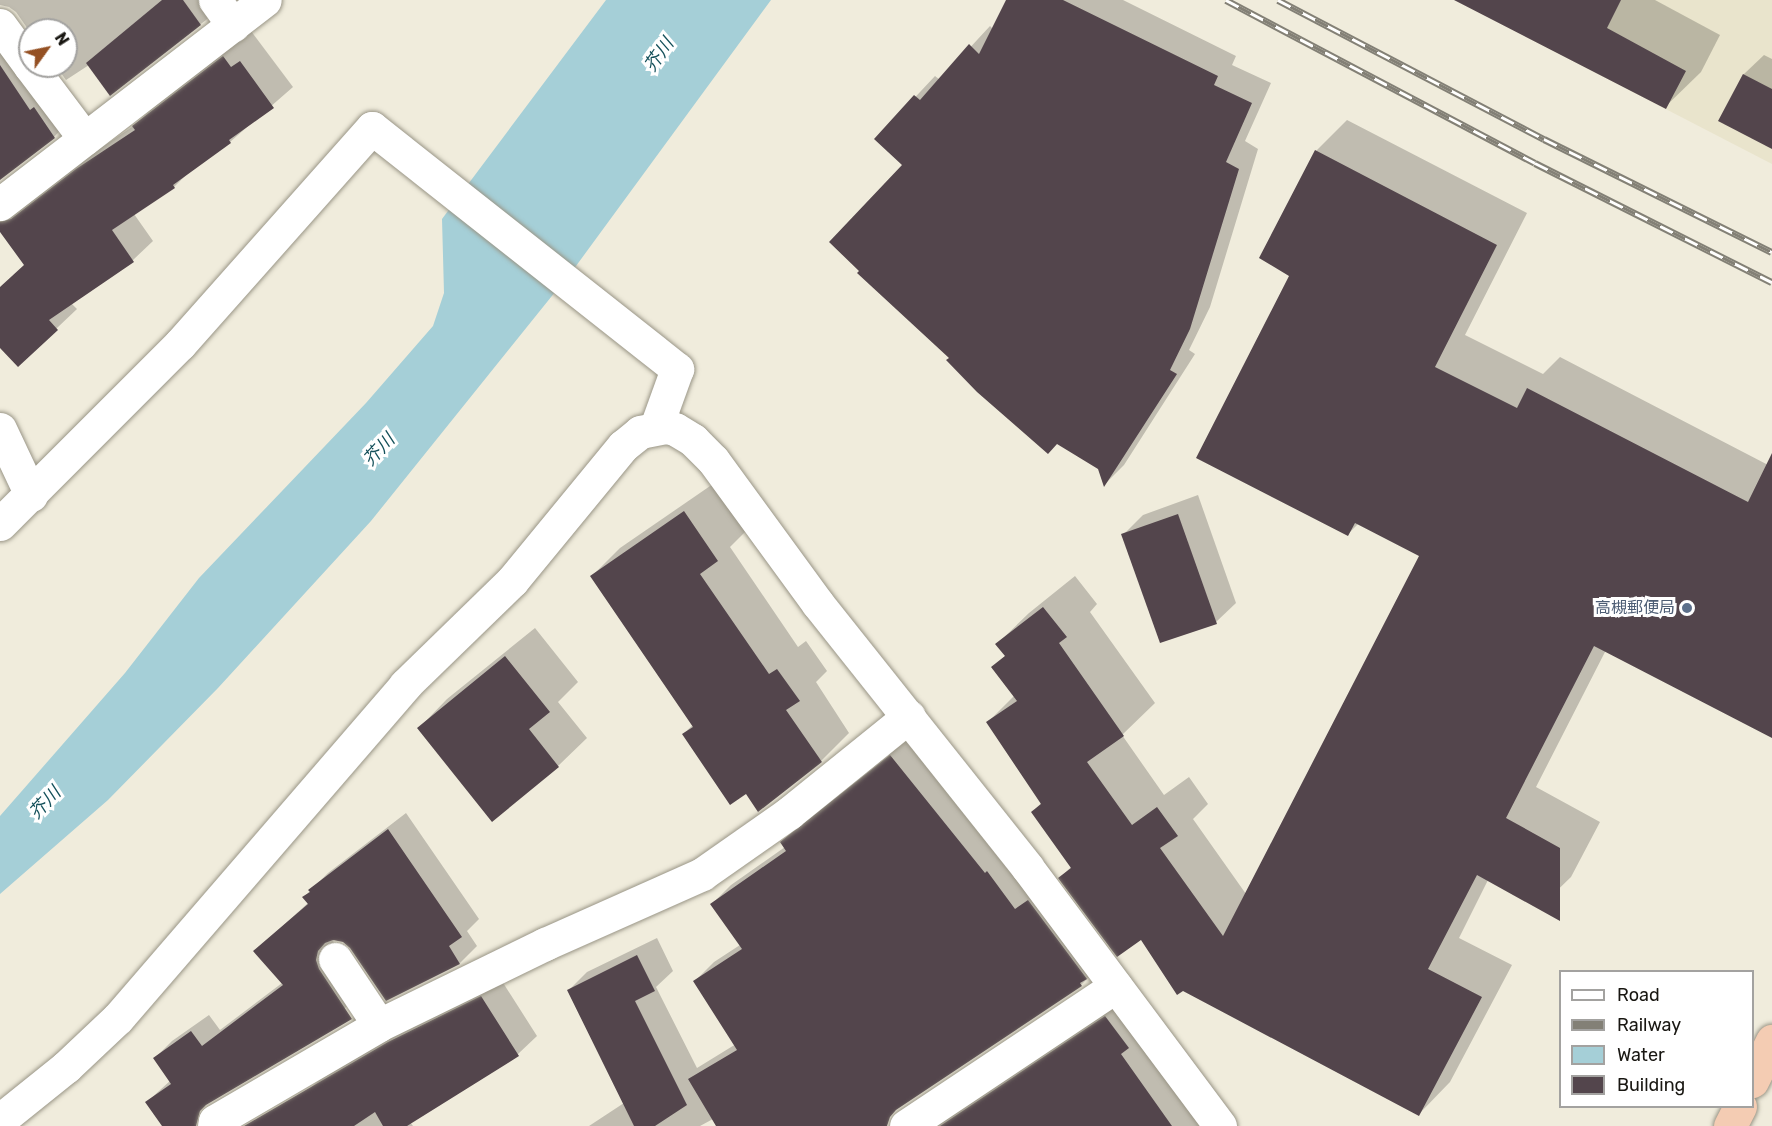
<!DOCTYPE html>
<html>
<head>
<meta charset="utf-8">
<style>
	body { margin:0 }
	#map { position:relative; width:1772px; height:1126px; overflow:hidden; background:#f0ecdc; font-family:Rubik,"Noto Sans JP",sans-serif }
	div>[style] { position:absolute }
	.built>* { inset:0; background:#e9e4cc }
	.water>* { inset:0; background:#a5cfd7 }
	.shadow>* { inset:0; background:#0003 }
	.building>* { inset:0; background:#53454c }
	.roads { filter:drop-shadow(0 0 2px #999586) drop-shadow(0 0 2px #999586) }
	.minor>* { height:33px; margin:-16.5px; padding:0 16.5px; transform-origin:16.5px; border-radius:16.5px; background:#fff }
	.trunk>* { height:33px; margin:-16.5px; padding:0 16.5px; transform-origin:16.5px; border-radius:16.5px; background:#f4ccb3 }
	.rail>* { height:7px; margin-top:-3.5px; transform-origin:0; background:repeating-linear-gradient(90deg,#fff 0 14px,#838076 0 28px); box-sizing:border-box; border-block:2px solid #838076 }
	.dots>* { width:16px; height:16px; translate:-50% -50%; box-sizing:border-box; border:3px solid #fff; border-radius:50% }
	span { translate:-50% -50%; white-space:nowrap; text-align:center; line-height:1.15; -webkit-text-stroke:6px #fff; paint-order:stroke }
	.service-label { font-size:16px; color:#4e5e75 }
	.right { translate:-100% -50%; text-align:right }
	.water-label { font-size:18px; color:#14505a; font-style:italic }
	.legend { position:absolute; left:1559px; top:970px; width:195px; height:138px; box-sizing:border-box; background:#fff; border:2px solid #a3a2a0; margin:0; padding:8px 10px; list-style:none; font-size:18px; color:#191712 }
	.legend li { display:flex; align-items:center; gap:12px; height:30px }
	.legend b { width:30px; border:2px solid #a3a2a0 }
	.north { position:absolute; left:18px; top:18px; width:60px; height:60px; box-sizing:border-box; background:#fff; border:2px solid #a3a2a0; border-radius:50%; rotate:57deg; font-size:16px; font-weight:700; line-height:24px; text-align:center; color:#191712 }
	.north::after { content:''; display:block; margin:auto; width:21px; height:27px; background:#945023; clip-path:polygon(50% 0,100% 100%,50% 72%,0 100%) }
</style>
</head>
<body>
<div id="map">
	<div class="built">
		<div style="clip-path:polygon(1455px 0,1772px 0,1772px 164px)"></div>
	</div>
	<div class="water">
		<div style="clip-path:polygon(606px 0,771px 0,576px 266px,371px 521px,218px 688px,108px 800px,0 894px,0 816px,125px 673px,199px 578px,366px 403px,433px 326px,444px 293px,442px 219px)"></div>
	</div>
	<div class="shadow">
		<div style="clip-path:polygon(0 0,224px 0,224px 1px,206px 20px,110px 94px,89px 65px,66px 80px,56px 66px,66px 66px,66px 30px,30px 32px,16px 12px,9px 7px,0 5px)"></div>
		<div style="clip-path:polygon(1008px 0,1123px 0,1236px 56px,1232px 65px,1271px 83px,1245px 141px,1258px 149px,1210px 307px,1189px 350px,1195px 354px,1124px 465px,1105px 484px,1099px 468px,951px 358px,904px 165px,876px 139px,935px 76px,940px 80px,990px 26px,993px 29px)"></div>
		<div style="clip-path:polygon(1456px 0,1655px 0,1720px 35px,1701px 72px,1665px 107px)"></div>
		<div style="clip-path:polygon(0 10px,72px 118px,54px 137px,0 178px,0 188px)"></div>
		<div style="clip-path:polygon(251px 31px,293px 87px,230px 142px,190px 171px,174px 187px,134px 214px,153px 241px,133px 260px,71px 303px,77px 309px,18px 365px,0 346px,0 288px,25px 265px,0 229px,0 216px,135px 125px,154px 106px)"></div>
		<div style="clip-path:polygon(1764px 55px,1772px 59px,1772px 148px,1720px 120px,1744px 74px)"></div>
		<div style="clip-path:polygon(1347px 120px,1527px 213px,1465px 335px,1543px 374px,1560px 357px,1772px 467px,1772px 736px,1606px 650px,1536px 787px,1600px 822px,1571px 877px,1539px 908px,1488px 880px,1459px 938px,1512px 965px,1450px 1082px,1419px 1114px,1141px 938px,1060px 878px,1072px 866px,1033px 812px,1042px 802px,988px 722px,1015px 695px,993px 667px,1006px 655px,997px 644px,1029px 613px,1075px 576px,1097px 604px,1090px 612px,1155px 703px,1122px 735px,1164px 795px,1189px 777px,1208px 804px,1193px 819px,1246px 894px,1421px 555px,1359px 523px,1347px 535px,1291px 275px,1316px 151px)"></div>
		<div style="clip-path:polygon(713px 484px,746px 531px,730px 547px,798px 647px,806px 641px,827px 671px,816px 682px,849px 733px,821px 761px,746px 792px,683px 734px,693px 725px,592px 576px,620px 548px)"></div>
		<div style="clip-path:polygon(1198px 495px,1236px 603px,1216px 622px,1123px 535px,1143px 515px)"></div>
		<div style="clip-path:polygon(535px 628px,578px 682px,558px 702px,587px 738px,558px 766px,419px 728px,447px 699px)"></div>
		<div style="clip-path:polygon(910px 738px,1100px 966px,1081px 985px,898px 1107px,862px 1126px,722px 1126px,713px 1119px,700px 1126px,589px 1126px,624px 1103px,568px 991px,587px 972px,657px 938px,673px 971px,656px 987px,697px 1068px,736px 1044px,695px 981px,714px 962px,740px 945px,712px 904px,731px 885px,785px 847px,782px 842px,801px 823px)"></div>
		<div style="clip-path:polygon(406px 813px,479px 919px,467px 931px,477px 946px,460px 963px,386px 999px,351px 947px,343px 941px,334px 939px,333px 943px,362px 991px,345px 1008px,174px 1126px,164px 1126px,147px 1102px,171px 1080px,155px 1058px,172px 1041px,209px 1015px,220px 1030px,282px 983px,255px 951px,308px 903px,304px 897px,328px 873px)"></div>
		<div style="clip-path:polygon(500px 978px,537px 1036px,518px 1054px,410px 1122px,413px 1126px,270px 1126px,332px 1068px)"></div>
		<div style="clip-path:polygon(1125px 998px,1205px 1126px,935px 1126px)"></div>
	</div>
	<div class="building">
		<div style="clip-path:polygon(162px 0,183px 0,201px 25px,110px 96px,86px 63px)"></div>
		<div style="clip-path:polygon(1006px 0,1063px 0,1218px 76px,1214px 85px,1252px 103px,1226px 162px,1239px 169px,1190px 329px,1170px 370px,1177px 374px,1104px 487px,1098px 469px,1057px 444px,1048px 454px,977px 392px,946px 360px,949px 358px,857px 273px,859px 271px,829px 242px,902px 165px,874px 139px,914px 95px,920px 100px,969px 44px,979px 54px)"></div>
		<div style="clip-path:polygon(1454px 0,1621px 0,1607px 28px,1686px 71px,1666px 109px)"></div>
		<div style="clip-path:polygon(223px 56px,231px 67px,240px 61px,274px 108px,229px 140px,231px 143px,173px 185px,175px 188px,112px 230px,134px 262px,49px 320px,58px 330px,18px 367px,0 348px,0 287px,24px 265px,0 232px,0 222px,11px 219px,76px 169px,135px 130px,132px 126px)"></div>
		<div style="clip-path:polygon(0 65px,30px 110px,34px 107px,55px 138px,0 180px)"></div>
		<div style="clip-path:polygon(1743px 74px,1772px 89px,1772px 149px,1718px 121px)"></div>
		<div style="clip-path:polygon(1315px 150px,1497px 245px,1435px 367px,1517px 408px,1527px 388px,1748px 502px,1772px 453px,1772px 738px,1594px 646px,1506px 818px,1560px 848px,1560px 921px,1477px 875px,1428px 969px,1482px 997px,1419px 1116px,1183px 991px,1177px 995px,1141px 940px,1117px 957px,1058px 878px,1071px 868px,1031px 812px,1041px 804px,986px 722px,1017px 701px,991px 667px,1005px 656px,995px 644px,1043px 607px,1067px 637px,1059px 643px,1124px 736px,1087px 762px,1132px 825px,1157px 807px,1178px 836px,1160px 848px,1223px 936px,1419px 556px,1355px 523px,1348px 536px,1196px 458px,1289px 276px,1259px 258px)"></div>
		<div style="clip-path:polygon(684px 511px,718px 561px,700px 574px,769px 674px,777px 669px,800px 701px,786px 710px,822px 762px,758px 812px,746px 794px,730px 805px,682px 734px,693px 727px,590px 576px)"></div>
		<div style="clip-path:polygon(1178px 514px,1217px 624px,1160px 643px,1121px 534px)"></div>
		<div style="clip-path:polygon(505px 656px,550px 712px,529px 729px,559px 767px,492px 822px,417px 728px)"></div>
		<div style="clip-path:polygon(890px 755px,985px 873px,987px 871px,1015px 909px,1028px 900px,1087px 979px,1080px 983px,1082px 986px,896px 1110px,890px 1117px,887px 1126px,716px 1126px,688px 1079px,737px 1050px,693px 981px,742px 949px,710px 904px,786px 851px,780px 842px)"></div>
		<div style="clip-path:polygon(388px 829px,462px 937px,449px 946px,460px 964px,386px 1001px,350px 948px,343px 942px,333px 940px,325px 943px,318px 951px,316px 960px,319px 969px,352px 1019px,206px 1105px,200px 1111px,196px 1126px,162px 1126px,145px 1102px,171px 1084px,153px 1058px,191px 1031px,202px 1046px,283px 985px,253px 951px,308px 904px,302px 897px,310px 892px,308px 890px)"></div>
		<div style="clip-path:polygon(637px 955px,655px 991px,635px 1001px,687px 1105px,655px 1126px,634px 1126px,567px 990px)"></div>
		<div style="clip-path:polygon(481px 996px,519px 1056px,407px 1126px,383px 1126px,375px 1112px,354px 1126px,244px 1126px,388px 1042px)"></div>
		<div style="clip-path:polygon(1105px 1016px,1129px 1048px,1121px 1054px,1172px 1126px,940px 1126px)"></div>
	</div>
	<div class="roads">
		<div class="minor">
			<div style="left:215px;top:0;width:31px;rotate:54deg"></div>
			<div style="left:0;top:25px;width:51px;rotate:53.8deg"></div>
			<div style="left:30px;top:66px;width:91px;rotate:53deg"></div>
			<div style="left:0;top:204px;width:334px;rotate:-37.6deg"></div>
			<div style="left:0;top:429px;width:73px;rotate:64.8deg"></div>
			<div style="left:0;top:524px;width:255px;rotate:-45deg"></div>
			<div style="left:180px;top:344px;width:289px;rotate:-48.4deg"></div>
			<div style="left:372px;top:128px;width:389px;rotate:38.3deg"></div>
			<div style="left:677px;top:369px;width:62px;rotate:109.9deg"></div>
			<div style="left:335px;top:959px;width:79px;rotate:56.3deg"></div>
			<div style="left:0;top:1120px;width:85px;rotate:-38.8deg"></div>
			<div style="left:66px;top:1067px;width:71px;rotate:-43.3deg"></div>
			<div style="left:118px;top:1018px;width:440px;rotate:-49.2deg"></div>
			<div style="left:405px;top:685px;width:149px;rotate:-44.2deg"></div>
			<div style="left:512px;top:581px;width:175px;rotate:-50.6deg"></div>
			<div style="left:623px;top:446px;width:22px;rotate:-39deg"></div>
			<div style="left:640px;top:432px;width:26px;rotate:-11deg"></div>
			<div style="left:666px;top:427px;width:9px;rotate:13deg"></div>
			<div style="left:675px;top:429px;width:21px;rotate:31deg"></div>
			<div style="left:693px;top:440px;width:28px;rotate:45deg"></div>
			<div style="left:713px;top:460px;width:178px;rotate:53.9deg"></div>
			<div style="left:818px;top:604px;width:336px;rotate:51.5deg"></div>
			<div style="left:1027px;top:867px;width:323px;rotate:53.3deg"></div>
			<div style="left:214px;top:1126px;width:5px;rotate:-79deg"></div>
			<div style="left:215px;top:1121px;width:190px;rotate:-30.3deg"></div>
			<div style="left:379px;top:1025px;width:185px;rotate:-26deg"></div>
			<div style="left:545px;top:944px;width:172px;rotate:-24deg"></div>
			<div style="left:702px;top:874px;width:106px;rotate:-35deg"></div>
			<div style="left:789px;top:813px;width:154px;rotate:-38.9deg"></div>
			<div style="left:906px;top:1126px;width:252px;rotate:-33.7deg"></div>
		</div>
		<div class="trunk">
			<div style="left:1752px;top:1081px;width:45px;rotate:-63.4deg"></div>
			<div style="left:1730px;top:1126px;width:22px;rotate:-63deg"></div>
		</div>
	</div>
	<div class="rail">
		<div style="left:1226px;top:0;width:349px;rotate:27.8deg"></div>
		<div style="left:1535px;top:163px;width:265px;rotate:26.7deg"></div>
		<div style="left:1278px;top:0;width:300px;rotate:27.6deg"></div>
		<div style="left:1544px;top:139px;width:254px;rotate:26.4deg"></div>
	</div>
	<div class="dots">
		<div style="left:1687px;top:608px;background:#5c6f8a"></div>
	</div>
	<div class="service-label">
		<span class="right" style="left:1675px;top:608px">高槻郵便局</span>
	</div>
	<div class="water-label">
		<span style="left:659px;top:55px;rotate:-55deg">芥川</span>
		<span style="left:379px;top:450px;rotate:-47deg">芥川</span>
		<span style="left:45px;top:803px;rotate:-47deg">芥川</span>
	</div>
	<ul class="legend">
	<li><b style="height:8px;background:#fff"></b>Road</li>
	<li><b style="height:8px;background:#838076"></b>Railway</li>
	<li><b style="height:16px;background:#a5cfd7"></b>Water</li>
	<li><b style="height:16px;background:#53454c"></b>Building</li>
	</ul>
	<div class="north">N</div>
</div>
</body>
</html>
